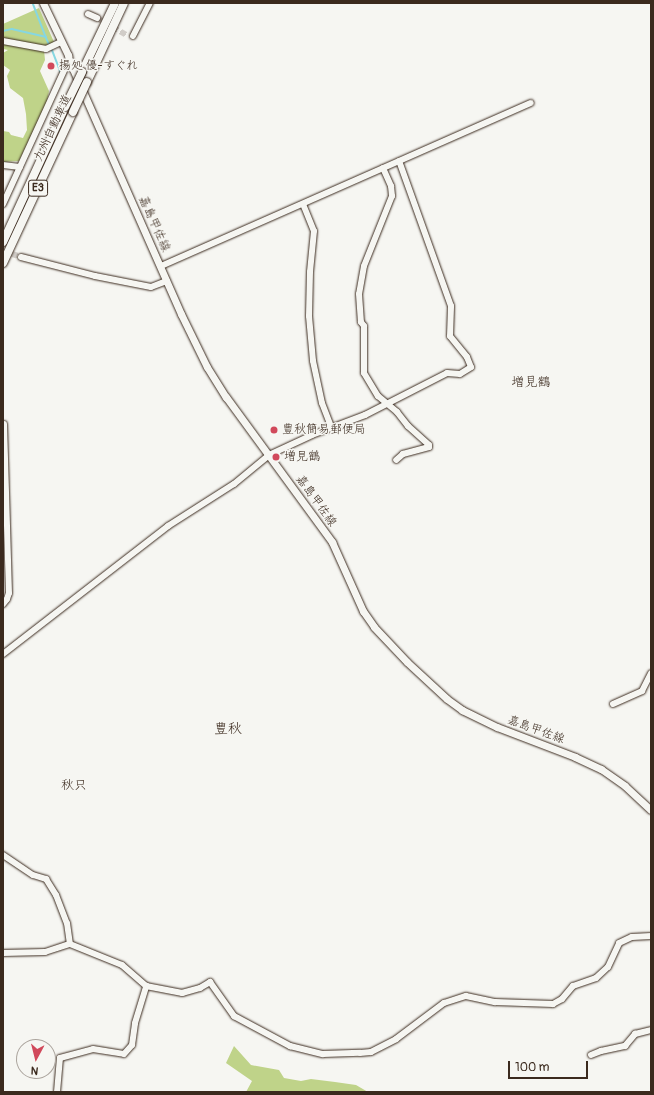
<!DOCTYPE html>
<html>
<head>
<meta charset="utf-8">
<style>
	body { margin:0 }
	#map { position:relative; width:654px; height:1095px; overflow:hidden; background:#f6f6f2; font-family:Pangolin,"Klee One",sans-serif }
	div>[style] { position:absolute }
	.green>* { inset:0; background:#bfd389 }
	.stream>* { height:1.5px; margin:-0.75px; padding:0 0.75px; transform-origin:0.75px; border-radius:0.75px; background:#86d7e1 }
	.minor-tunnel>* { height:6px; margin-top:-3px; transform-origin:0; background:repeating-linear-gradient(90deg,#d1cdc8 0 6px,transparent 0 9px) }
	.roads { filter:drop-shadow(0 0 1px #3b2a1e) drop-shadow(0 0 1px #3b2a1e) }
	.minor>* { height:6px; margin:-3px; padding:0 3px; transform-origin:3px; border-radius:3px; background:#f6f6f2 }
	.major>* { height:7px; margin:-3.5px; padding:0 3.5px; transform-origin:3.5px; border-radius:3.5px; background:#f6f6f2 }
	.highway>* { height:8px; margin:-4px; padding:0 4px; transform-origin:4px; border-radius:4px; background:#f6f6f2 }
	.bridges { filter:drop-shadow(0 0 1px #3b2a1e) drop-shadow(0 0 1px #3b2a1e) }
	.highway-bridge>* { height:8px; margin:-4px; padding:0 4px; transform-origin:4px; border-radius:4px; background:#f6f6f2 }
	.dots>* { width:11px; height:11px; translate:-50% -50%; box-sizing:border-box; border:2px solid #f6f6f2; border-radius:50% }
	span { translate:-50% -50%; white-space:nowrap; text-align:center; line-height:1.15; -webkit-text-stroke:3px #f6f6f2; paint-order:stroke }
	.shield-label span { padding:1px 3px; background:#f6f6f2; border:1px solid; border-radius:3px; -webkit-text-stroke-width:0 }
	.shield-label { font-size:11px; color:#3b2a1e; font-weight:700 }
	.poi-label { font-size:12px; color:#3b2a1e }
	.left { translate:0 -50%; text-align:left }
	.street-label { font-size:12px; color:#3b2a1e }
	.neighbourhood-label { font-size:13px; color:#3b2a1e }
	.quarter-label { font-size:14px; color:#3b2a1e }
	.frame { position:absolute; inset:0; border:4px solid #3b2a1e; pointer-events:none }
	.north { position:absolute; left:16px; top:1039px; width:40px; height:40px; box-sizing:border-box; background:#f6f6f2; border:1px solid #aba49d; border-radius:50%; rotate:187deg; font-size:11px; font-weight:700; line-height:16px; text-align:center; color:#3b2a1e }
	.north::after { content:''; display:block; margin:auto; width:14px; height:18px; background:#d1495b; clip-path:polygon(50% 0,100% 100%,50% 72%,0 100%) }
	.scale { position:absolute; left:508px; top:1061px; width:80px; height:18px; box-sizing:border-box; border:2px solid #3b2a1e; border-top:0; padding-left:5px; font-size:12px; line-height:14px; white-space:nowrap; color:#3b2a1e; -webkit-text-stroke:3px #f6f6f2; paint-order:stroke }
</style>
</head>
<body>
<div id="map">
	<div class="green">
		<div style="clip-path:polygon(39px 8px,54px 42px,44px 50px,45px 60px,40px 71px,49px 91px,47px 102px,19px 161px,3px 162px,3px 131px,9px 132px,11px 135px,23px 138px,27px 130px,26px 114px,23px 98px,10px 88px,7px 76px,10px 70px,3px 65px,3px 53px,8px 50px,3px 49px,3px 24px)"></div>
		<div style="clip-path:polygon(234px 1046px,251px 1065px,279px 1070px,284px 1078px,301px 1081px,311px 1079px,335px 1082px,356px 1085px,368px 1092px,381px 1092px,246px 1092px,252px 1081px,226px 1063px)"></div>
	</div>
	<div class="stream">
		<div style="left:33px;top:3px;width:36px;rotate:69deg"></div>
		<div style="left:3px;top:31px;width:9px;rotate:-13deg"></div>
		<div style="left:12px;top:29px;width:35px;rotate:13deg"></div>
		<div style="left:46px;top:37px;width:10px;rotate:66deg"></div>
		<div style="left:52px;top:49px;width:25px;rotate:69deg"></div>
	</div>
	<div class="minor-tunnel">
		<div style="left:97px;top:18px;width:34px;rotate:30deg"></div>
		<div style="left:3px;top:251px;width:19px;rotate:18deg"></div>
	</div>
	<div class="roads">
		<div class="minor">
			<div style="left:88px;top:14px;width:10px;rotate:24deg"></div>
			<div style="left:133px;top:36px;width:37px;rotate:-63deg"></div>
			<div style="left:3px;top:41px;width:44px;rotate:10.5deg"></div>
			<div style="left:46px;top:49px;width:17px;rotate:-25deg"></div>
			<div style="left:3px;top:165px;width:17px;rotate:7deg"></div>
			<div style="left:383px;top:168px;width:20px;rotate:66deg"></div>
			<div style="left:391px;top:186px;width:10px;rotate:84deg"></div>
			<div style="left:392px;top:196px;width:75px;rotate:111.8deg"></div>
			<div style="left:364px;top:266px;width:28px;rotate:100deg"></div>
			<div style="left:359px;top:294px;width:28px;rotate:86deg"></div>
			<div style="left:361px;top:322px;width:5px;rotate:53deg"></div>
			<div style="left:364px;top:326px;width:47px;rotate:90deg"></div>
			<div style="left:364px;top:373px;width:27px;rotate:59deg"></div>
			<div style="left:378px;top:396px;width:25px;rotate:40deg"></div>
			<div style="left:397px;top:412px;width:18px;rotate:52deg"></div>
			<div style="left:408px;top:426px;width:28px;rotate:42deg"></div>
			<div style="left:429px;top:445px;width:2px;rotate:90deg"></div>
			<div style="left:429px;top:447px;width:27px;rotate:165deg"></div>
			<div style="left:403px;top:454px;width:9px;rotate:139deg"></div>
			<div style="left:3px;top:204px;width:158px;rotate:-65.4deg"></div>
			<div style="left:303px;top:204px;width:29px;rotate:68deg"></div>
			<div style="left:314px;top:231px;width:41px;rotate:95.6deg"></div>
			<div style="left:310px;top:272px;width:44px;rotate:91.3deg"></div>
			<div style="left:309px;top:316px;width:45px;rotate:84.9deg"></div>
			<div style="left:313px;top:361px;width:43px;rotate:77.9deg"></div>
			<div style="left:322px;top:403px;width:26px;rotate:69deg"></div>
			<div style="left:21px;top:257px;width:76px;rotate:14.4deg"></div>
			<div style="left:95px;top:276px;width:57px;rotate:11.1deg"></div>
			<div style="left:151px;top:287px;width:17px;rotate:-21deg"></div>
			<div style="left:161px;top:266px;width:404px;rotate:-23.8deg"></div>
			<div style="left:3px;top:604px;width:6px;rotate:-51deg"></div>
			<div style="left:7px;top:599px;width:6px;rotate:-72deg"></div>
			<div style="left:9px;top:593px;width:169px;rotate:-91.7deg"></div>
			<div style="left:3px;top:654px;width:209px;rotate:-37.8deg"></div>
			<div style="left:168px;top:526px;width:78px;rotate:-32.5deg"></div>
			<div style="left:234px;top:484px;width:45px;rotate:-39.6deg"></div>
			<div style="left:269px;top:455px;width:47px;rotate:-24.9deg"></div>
			<div style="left:312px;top:435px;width:57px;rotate:-20.7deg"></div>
			<div style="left:365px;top:415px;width:92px;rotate:-27.1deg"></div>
			<div style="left:447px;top:373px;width:13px;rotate:4deg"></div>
			<div style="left:460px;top:374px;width:13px;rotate:-32deg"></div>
			<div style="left:471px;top:367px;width:11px;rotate:-112deg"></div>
			<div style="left:467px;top:357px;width:27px;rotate:-129deg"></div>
			<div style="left:450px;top:336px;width:30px;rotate:-88deg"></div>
			<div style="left:451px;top:306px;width:154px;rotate:-109.7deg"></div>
			<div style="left:613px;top:704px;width:32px;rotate:-24deg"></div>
			<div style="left:642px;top:691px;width:20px;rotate:-63deg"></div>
			<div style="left:3px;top:855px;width:36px;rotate:34deg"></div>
			<div style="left:33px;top:875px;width:14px;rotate:17deg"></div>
			<div style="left:46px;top:879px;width:19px;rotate:58deg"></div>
			<div style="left:56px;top:895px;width:30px;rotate:69deg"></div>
			<div style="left:67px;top:923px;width:21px;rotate:82deg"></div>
			<div style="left:3px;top:953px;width:42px;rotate:-1.4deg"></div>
			<div style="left:45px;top:952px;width:26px;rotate:-18deg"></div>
			<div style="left:70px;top:944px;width:56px;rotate:22deg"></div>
			<div style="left:122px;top:965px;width:32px;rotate:41deg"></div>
			<div style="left:146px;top:986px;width:37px;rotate:11deg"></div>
			<div style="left:182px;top:993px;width:19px;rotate:-16deg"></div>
			<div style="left:200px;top:988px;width:12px;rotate:-31deg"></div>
			<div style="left:210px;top:982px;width:42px;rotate:54.8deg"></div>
			<div style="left:234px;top:1016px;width:64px;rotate:28.2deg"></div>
			<div style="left:290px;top:1046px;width:34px;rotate:14deg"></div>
			<div style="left:323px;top:1054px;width:37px;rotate:-2deg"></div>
			<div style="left:360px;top:1053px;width:11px;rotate:-5deg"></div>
			<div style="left:371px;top:1052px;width:28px;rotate:-27deg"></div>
			<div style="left:396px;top:1039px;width:60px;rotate:-36.9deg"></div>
			<div style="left:444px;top:1003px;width:23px;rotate:-18deg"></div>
			<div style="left:466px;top:996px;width:30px;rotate:12deg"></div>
			<div style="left:495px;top:1002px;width:58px;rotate:2deg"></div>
			<div style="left:553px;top:1004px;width:10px;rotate:-29deg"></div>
			<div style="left:562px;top:999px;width:17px;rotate:-50deg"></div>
			<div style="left:573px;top:986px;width:24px;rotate:-19deg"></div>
			<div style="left:596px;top:978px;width:16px;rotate:-43deg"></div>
			<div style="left:608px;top:967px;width:26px;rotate:-65deg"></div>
			<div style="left:619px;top:943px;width:14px;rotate:-25deg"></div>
			<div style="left:632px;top:937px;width:19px;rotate:-3deg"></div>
			<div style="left:591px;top:1055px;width:11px;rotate:-22deg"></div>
			<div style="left:601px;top:1051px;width:25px;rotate:-12deg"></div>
			<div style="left:625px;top:1046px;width:16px;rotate:-50deg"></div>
			<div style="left:635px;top:1034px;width:16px;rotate:-14deg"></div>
			<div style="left:57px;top:1092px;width:34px;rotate:-85deg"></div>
			<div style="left:60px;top:1058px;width:34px;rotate:-15deg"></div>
			<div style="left:93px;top:1049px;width:31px;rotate:9deg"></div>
			<div style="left:124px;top:1054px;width:12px;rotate:-48deg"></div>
			<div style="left:132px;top:1045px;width:22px;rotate:-82deg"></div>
			<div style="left:135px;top:1023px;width:39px;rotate:-73deg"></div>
		</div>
		<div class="major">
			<div style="left:43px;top:3px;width:58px;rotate:64.3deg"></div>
			<div style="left:68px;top:55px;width:5px;rotate:79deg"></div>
			<div style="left:69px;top:60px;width:278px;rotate:66.2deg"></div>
			<div style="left:181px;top:314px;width:59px;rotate:63.9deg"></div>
			<div style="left:207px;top:367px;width:36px;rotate:58deg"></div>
			<div style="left:226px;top:397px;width:180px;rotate:53.8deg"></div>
			<div style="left:332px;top:542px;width:76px;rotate:65.8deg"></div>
			<div style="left:363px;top:611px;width:19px;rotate:55deg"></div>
			<div style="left:374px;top:627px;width:48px;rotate:46.7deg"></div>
			<div style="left:407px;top:662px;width:54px;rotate:42.8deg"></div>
			<div style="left:447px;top:699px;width:19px;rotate:36deg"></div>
			<div style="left:462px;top:710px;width:39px;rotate:26deg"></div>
			<div style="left:497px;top:727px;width:84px;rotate:21deg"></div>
			<div style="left:575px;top:757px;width:29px;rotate:25deg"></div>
			<div style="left:601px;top:769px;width:29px;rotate:35deg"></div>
			<div style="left:625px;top:786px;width:35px;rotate:43deg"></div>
		</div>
		<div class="highway">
			<div style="left:82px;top:72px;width:76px;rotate:-64.4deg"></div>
			<div style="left:87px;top:82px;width:87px;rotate:-64.9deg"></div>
			<div style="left:3px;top:242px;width:149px;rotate:-65.3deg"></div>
			<div style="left:3px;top:263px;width:166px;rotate:-65.1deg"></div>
		</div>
	</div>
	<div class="bridges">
		<div class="highway-bridge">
			<div style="left:65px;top:107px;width:39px;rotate:-64deg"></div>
			<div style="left:73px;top:112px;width:33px;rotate:-65deg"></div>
		</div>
	</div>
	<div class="dots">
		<div style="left:51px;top:66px;background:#d1495b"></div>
		<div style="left:274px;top:430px;background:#d1495b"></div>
		<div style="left:276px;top:457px;background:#d1495b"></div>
	</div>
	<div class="shield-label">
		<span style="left:38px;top:188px">E3</span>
	</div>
	<div class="poi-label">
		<span class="left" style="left:59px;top:66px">揚処 優-すぐれ</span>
		<span class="left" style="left:282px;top:430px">豊秋簡易郵便局</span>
		<span class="left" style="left:284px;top:457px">増見鶴</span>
	</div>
	<div class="street-label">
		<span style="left:53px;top:128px;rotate:-65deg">九州自動車道</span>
		<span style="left:154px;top:224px;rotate:66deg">嘉島甲佐線</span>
		<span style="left:316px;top:501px;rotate:54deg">嘉島甲佐線</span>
		<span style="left:536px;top:730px;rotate:20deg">嘉島甲佐線</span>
	</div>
	<div class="neighbourhood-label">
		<span style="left:531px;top:382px">増見鶴</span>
		<span style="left:74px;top:785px">秋只</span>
	</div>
	<div class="quarter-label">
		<span style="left:228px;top:729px">豊秋</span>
	</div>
	<div class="frame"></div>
	<div class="north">N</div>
	<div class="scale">100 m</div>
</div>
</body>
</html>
